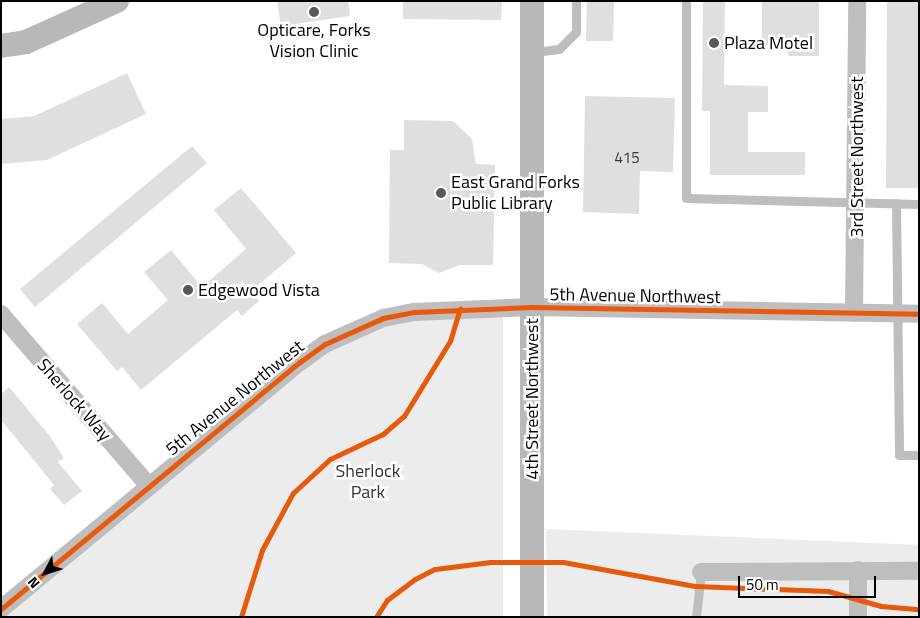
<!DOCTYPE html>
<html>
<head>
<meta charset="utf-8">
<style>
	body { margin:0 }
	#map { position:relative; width:920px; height:618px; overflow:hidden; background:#fff; font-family:"Titillium Web",sans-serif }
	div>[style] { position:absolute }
	.green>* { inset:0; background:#ececec }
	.building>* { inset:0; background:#dfdfdf }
	.lane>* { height:9px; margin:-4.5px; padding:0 4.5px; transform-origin:4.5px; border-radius:4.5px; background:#bebebe }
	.street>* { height:18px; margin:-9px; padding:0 9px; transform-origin:9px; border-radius:9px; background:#bebebe }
	.secondary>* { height:24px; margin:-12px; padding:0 12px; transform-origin:12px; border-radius:12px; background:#b8b8b8 }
	.cycleway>* { height:5px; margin:-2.5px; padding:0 2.5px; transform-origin:2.5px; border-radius:2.5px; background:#e8590c }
	.dots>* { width:14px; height:14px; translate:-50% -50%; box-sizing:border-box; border:2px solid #fff; border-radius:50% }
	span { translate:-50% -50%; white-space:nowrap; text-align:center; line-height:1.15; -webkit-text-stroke:5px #fff; paint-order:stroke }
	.number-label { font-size:15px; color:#383838 }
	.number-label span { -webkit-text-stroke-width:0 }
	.poi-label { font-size:18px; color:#000 }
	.left { translate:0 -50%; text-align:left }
	.street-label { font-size:18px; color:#000 }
	.park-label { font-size:18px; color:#333 }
	.frame { position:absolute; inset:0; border:2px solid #000; pointer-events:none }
	.north { position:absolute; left:20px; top:548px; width:50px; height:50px; -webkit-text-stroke:4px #fff; paint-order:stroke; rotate:230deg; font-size:14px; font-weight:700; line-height:20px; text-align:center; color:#000 }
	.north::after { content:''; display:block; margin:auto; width:18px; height:22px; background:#000; clip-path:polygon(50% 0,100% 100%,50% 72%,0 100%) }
	.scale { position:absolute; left:738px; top:576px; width:138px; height:22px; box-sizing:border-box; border:2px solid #000; border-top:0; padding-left:6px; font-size:15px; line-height:18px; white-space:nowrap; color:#000; -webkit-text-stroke:4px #fff; paint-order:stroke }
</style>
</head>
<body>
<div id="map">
	<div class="green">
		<div style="clip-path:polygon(503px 313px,503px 617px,1px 617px,325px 344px,383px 318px)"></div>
		<div style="clip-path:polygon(546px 529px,919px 545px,919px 617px,547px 617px)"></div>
	</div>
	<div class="building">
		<div style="clip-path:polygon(277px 1px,348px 1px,350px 16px,281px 26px)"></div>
		<div style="clip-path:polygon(403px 1px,502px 1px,501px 20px,403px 19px)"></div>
		<div style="clip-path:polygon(587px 1px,614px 1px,613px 41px,586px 41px)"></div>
		<div style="clip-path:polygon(703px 1px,725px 1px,724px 85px,768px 86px,768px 112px,748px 112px,748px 152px,805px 152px,805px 175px,710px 175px,710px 111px,702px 111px)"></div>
		<div style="clip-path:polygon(762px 1px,819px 1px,819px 56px,788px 56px,788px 45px,762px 45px)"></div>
		<div style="clip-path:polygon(887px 1px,919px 1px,919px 188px,886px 188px)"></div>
		<div style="clip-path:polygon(127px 73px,146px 114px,47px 160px,1px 164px,1px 119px,34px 116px)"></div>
		<div style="clip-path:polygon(585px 96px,675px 98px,673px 172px,640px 171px,639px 214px,583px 212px)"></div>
		<div style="clip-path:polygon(404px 120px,453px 121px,472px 139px,476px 164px,495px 165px,493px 265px,460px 265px,439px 273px,422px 264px,389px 263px,390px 150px,404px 150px)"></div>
		<div style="clip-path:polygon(192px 146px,207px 163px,35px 307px,20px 289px)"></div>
		<div style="clip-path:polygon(241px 188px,296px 253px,251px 291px,259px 301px,242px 316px,237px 310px,141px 390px,122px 367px,117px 371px,77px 324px,102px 303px,128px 334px,168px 300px,144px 272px,171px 250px,202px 287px,246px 249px,214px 210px)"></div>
		<div style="clip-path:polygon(9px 387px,49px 435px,64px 458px,58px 462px,82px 491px,64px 505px,50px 489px,54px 485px,1px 420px,1px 394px)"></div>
	</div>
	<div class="lane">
		<div style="left:686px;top:1px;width:197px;rotate:90deg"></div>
		<div style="left:686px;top:198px;width:233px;rotate:1.5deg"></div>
		<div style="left:534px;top:52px;width:25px;rotate:-7deg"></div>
		<div style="left:559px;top:49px;width:24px;rotate:-45deg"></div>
		<div style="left:576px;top:32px;width:31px;rotate:-90deg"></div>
		<div style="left:896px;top:203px;width:252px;rotate:89.3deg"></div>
		<div style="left:899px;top:455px;width:20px"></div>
		<div style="left:696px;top:617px;width:45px;rotate:-83.7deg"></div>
	</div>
	<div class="street">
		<div style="left:854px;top:313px;width:312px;rotate:-89.4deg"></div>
		<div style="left:1px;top:314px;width:225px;rotate:49.3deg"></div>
		<div style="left:858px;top:570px;width:47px;rotate:90deg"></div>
		<div style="left:701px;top:572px;width:218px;rotate:-0.3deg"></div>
		<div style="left:1px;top:609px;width:388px;rotate:-39.6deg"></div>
		<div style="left:300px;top:362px;width:31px;rotate:-36deg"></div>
		<div style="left:325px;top:344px;width:64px;rotate:-24.1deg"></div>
		<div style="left:383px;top:318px;width:32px;rotate:-11deg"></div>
		<div style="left:414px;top:312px;width:117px;rotate:-2.4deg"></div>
		<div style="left:531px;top:307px;width:388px;rotate:1deg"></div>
	</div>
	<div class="secondary">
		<div style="left:1px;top:46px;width:25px;rotate:-9deg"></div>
		<div style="left:26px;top:42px;width:100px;rotate:-24.3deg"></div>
		<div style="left:532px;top:617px;width:616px;rotate:-90deg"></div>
	</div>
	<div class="cycleway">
		<div style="left:1px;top:609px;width:388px;rotate:-39.6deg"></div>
		<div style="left:300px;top:362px;width:31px;rotate:-36deg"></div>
		<div style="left:325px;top:344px;width:64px;rotate:-24.1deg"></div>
		<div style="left:383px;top:318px;width:32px;rotate:-11deg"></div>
		<div style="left:414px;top:312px;width:117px;rotate:-2.4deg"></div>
		<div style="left:531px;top:307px;width:388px;rotate:1deg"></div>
		<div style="left:241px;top:617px;width:70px;rotate:-72.6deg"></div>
		<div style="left:262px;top:550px;width:65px;rotate:-61.5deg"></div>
		<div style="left:293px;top:493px;width:50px;rotate:-42.6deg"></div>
		<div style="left:330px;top:459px;width:59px;rotate:-25.3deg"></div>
		<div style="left:383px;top:434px;width:28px;rotate:-41deg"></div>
		<div style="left:404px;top:416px;width:88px;rotate:-58.5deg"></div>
		<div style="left:450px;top:341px;width:34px;rotate:-73deg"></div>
		<div style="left:376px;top:617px;width:20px;rotate:-57deg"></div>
		<div style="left:387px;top:600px;width:35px;rotate:-37deg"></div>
		<div style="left:415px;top:579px;width:22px;rotate:-27deg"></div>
		<div style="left:435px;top:569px;width:56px;rotate:-7.1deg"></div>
		<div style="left:491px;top:562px;width:72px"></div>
		<div style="left:563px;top:562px;width:134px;rotate:10.3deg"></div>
		<div style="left:695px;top:586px;width:133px;rotate:2.2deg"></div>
		<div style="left:828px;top:591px;width:55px;rotate:15.8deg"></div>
		<div style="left:881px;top:606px;width:38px;rotate:5deg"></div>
	</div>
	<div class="dots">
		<div style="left:314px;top:12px;background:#595959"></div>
		<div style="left:714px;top:43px;background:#595959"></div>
		<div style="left:441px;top:193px;background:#595959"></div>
		<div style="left:188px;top:290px;background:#595959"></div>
	</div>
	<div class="number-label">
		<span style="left:627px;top:158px">415</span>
	</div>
	<div class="poi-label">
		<span style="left:314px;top:41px">Opticare, Forks<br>Vision Clinic</span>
		<span class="left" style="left:724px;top:43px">Plaza Motel</span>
		<span class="left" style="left:451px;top:193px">East Grand Forks<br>Public Library</span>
		<span class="left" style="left:198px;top:290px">Edgewood Vista</span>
	</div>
	<div class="street-label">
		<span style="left:857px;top:157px;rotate:-90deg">3rd Street Northwest</span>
		<span style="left:635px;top:296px;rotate:1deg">5th Avenue Northwest</span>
		<span style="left:235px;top:398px;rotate:-39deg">5th Avenue Northwest</span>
		<span style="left:532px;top:399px;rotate:-90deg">4th Street Northwest</span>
		<span style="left:74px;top:400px;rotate:49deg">Sherlock Way</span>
	</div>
	<div class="park-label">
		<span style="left:368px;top:482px">Sherlock<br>Park</span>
	</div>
	<div class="frame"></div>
	<div class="north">N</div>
	<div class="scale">50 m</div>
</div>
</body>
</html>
